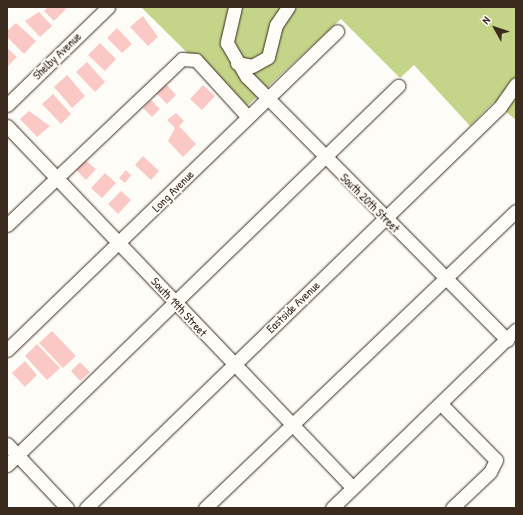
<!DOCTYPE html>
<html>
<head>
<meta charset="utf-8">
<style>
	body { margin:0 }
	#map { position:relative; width:523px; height:515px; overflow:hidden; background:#fdfcf7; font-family:"Patrick Hand",sans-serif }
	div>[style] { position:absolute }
	.green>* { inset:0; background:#c4d58a }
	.building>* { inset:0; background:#fac9c5 }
	.roads { filter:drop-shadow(0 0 1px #3b2a1e) drop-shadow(0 0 1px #3b2a1e) }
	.minor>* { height:13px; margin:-6.5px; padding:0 6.5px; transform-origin:6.5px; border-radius:6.5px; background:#fdfcf7 }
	span { translate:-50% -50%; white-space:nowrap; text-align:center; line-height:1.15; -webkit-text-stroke:4px #fdfcf7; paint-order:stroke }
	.street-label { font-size:12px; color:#3b2a1e }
	.frame { position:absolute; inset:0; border:8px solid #3b2a1e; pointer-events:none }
	.north { position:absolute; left:475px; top:8px; width:40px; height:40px; -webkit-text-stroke:3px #fdfcf7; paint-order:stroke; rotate:310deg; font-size:11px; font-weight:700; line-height:16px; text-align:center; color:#3b2a1e }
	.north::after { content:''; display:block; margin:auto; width:14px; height:18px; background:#3b2a1e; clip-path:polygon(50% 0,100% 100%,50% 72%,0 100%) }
</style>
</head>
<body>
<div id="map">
	<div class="green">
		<div style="clip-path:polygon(141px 7px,516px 7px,516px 120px,494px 102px,470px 126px,414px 65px,400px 78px,341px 19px,244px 109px)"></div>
	</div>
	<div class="building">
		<div style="clip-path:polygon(48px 7px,63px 7px,66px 9px,54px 21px,44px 11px)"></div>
		<div style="clip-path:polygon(39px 12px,52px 26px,40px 37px,25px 21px)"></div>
		<div style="clip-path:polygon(143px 16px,158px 37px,148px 46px,130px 27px)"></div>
		<div style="clip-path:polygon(16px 23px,36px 41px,24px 54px,7px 37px,7px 31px)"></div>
		<div style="clip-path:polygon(117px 28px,132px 44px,122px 53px,107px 38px)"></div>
		<div style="clip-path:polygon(100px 43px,116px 59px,105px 71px,88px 55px)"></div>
		<div style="clip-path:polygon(7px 48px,17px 57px,7px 67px)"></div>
		<div style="clip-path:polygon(87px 62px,105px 82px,95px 92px,76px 72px)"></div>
		<div style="clip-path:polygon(67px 75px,85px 96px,72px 108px,54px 87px)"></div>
		<div style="clip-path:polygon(166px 84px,176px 95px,167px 104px,156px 93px)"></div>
		<div style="clip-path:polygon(203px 85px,215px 96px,202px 110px,190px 99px)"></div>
		<div style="clip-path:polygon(53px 94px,71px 114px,61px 124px,42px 104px)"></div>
		<div style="clip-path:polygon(151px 100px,160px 109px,152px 117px,143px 108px)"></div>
		<div style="clip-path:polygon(29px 111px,50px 126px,37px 137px,20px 119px)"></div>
		<div style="clip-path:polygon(176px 113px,184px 121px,179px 126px,196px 144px,183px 157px,168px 141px,175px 128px,167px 120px)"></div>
		<div style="clip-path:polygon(143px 156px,159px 171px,151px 180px,135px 165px)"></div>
		<div style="clip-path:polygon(85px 160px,96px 169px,86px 180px,76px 170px)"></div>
		<div style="clip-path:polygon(126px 170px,131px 175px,125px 183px,119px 178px)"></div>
		<div style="clip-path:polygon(105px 173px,116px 183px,102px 198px,91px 188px)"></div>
		<div style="clip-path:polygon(121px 191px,131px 200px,118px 214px,108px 204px)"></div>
		<div style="clip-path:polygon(52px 331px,76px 356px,63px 368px,39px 343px)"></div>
		<div style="clip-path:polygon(37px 344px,60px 368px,47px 380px,25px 356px)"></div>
		<div style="clip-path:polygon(25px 361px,37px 375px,25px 387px,12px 373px)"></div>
		<div style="clip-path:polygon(80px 362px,90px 372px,80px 381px,71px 371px)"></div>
	</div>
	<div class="roads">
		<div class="minor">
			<div style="left:235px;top:7px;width:37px;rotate:103deg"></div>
			<div style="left:227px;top:43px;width:39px;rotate:60deg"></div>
			<div style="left:247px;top:77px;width:370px;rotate:45.3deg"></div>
			<div style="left:237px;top:63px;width:15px;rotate:11deg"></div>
			<div style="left:252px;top:66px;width:18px;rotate:-29deg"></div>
			<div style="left:268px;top:57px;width:33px;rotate:-76deg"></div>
			<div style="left:276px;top:25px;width:22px;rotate:-56deg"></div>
			<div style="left:7px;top:105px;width:141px;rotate:-44.1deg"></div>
			<div style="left:7px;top:126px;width:499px;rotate:46.3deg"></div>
			<div style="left:7px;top:225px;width:241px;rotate:-43.5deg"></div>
			<div style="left:182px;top:59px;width:14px;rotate:4deg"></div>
			<div style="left:196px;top:60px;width:76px;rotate:47.7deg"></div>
			<div style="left:7px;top:350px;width:459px;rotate:-44deg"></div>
			<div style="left:441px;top:404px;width:78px;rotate:45.5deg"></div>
			<div style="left:496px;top:460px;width:13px;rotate:117deg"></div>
			<div style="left:490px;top:472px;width:52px;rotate:136.5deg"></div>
			<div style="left:7px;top:444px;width:88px;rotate:46.8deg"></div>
			<div style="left:7px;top:465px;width:545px;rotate:-44.11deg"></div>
			<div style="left:86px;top:508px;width:576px;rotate:-44.09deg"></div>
			<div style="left:500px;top:107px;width:28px;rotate:-55deg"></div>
			<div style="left:205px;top:508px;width:430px;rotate:-43.7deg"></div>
			<div style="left:332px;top:508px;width:256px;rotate:-44.1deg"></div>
		</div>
	</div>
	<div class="street-label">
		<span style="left:57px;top:56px;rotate:-44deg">Shelby Avenue</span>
		<span style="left:173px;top:191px;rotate:-45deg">Long Avenue</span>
		<span style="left:370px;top:203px;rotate:45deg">South 20th Street</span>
		<span style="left:179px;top:307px;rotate:47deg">South 19th Street</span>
		<span style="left:293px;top:307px;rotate:-44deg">Eastside Avenue</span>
	</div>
	<div class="frame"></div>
	<div class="north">N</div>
</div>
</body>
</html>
